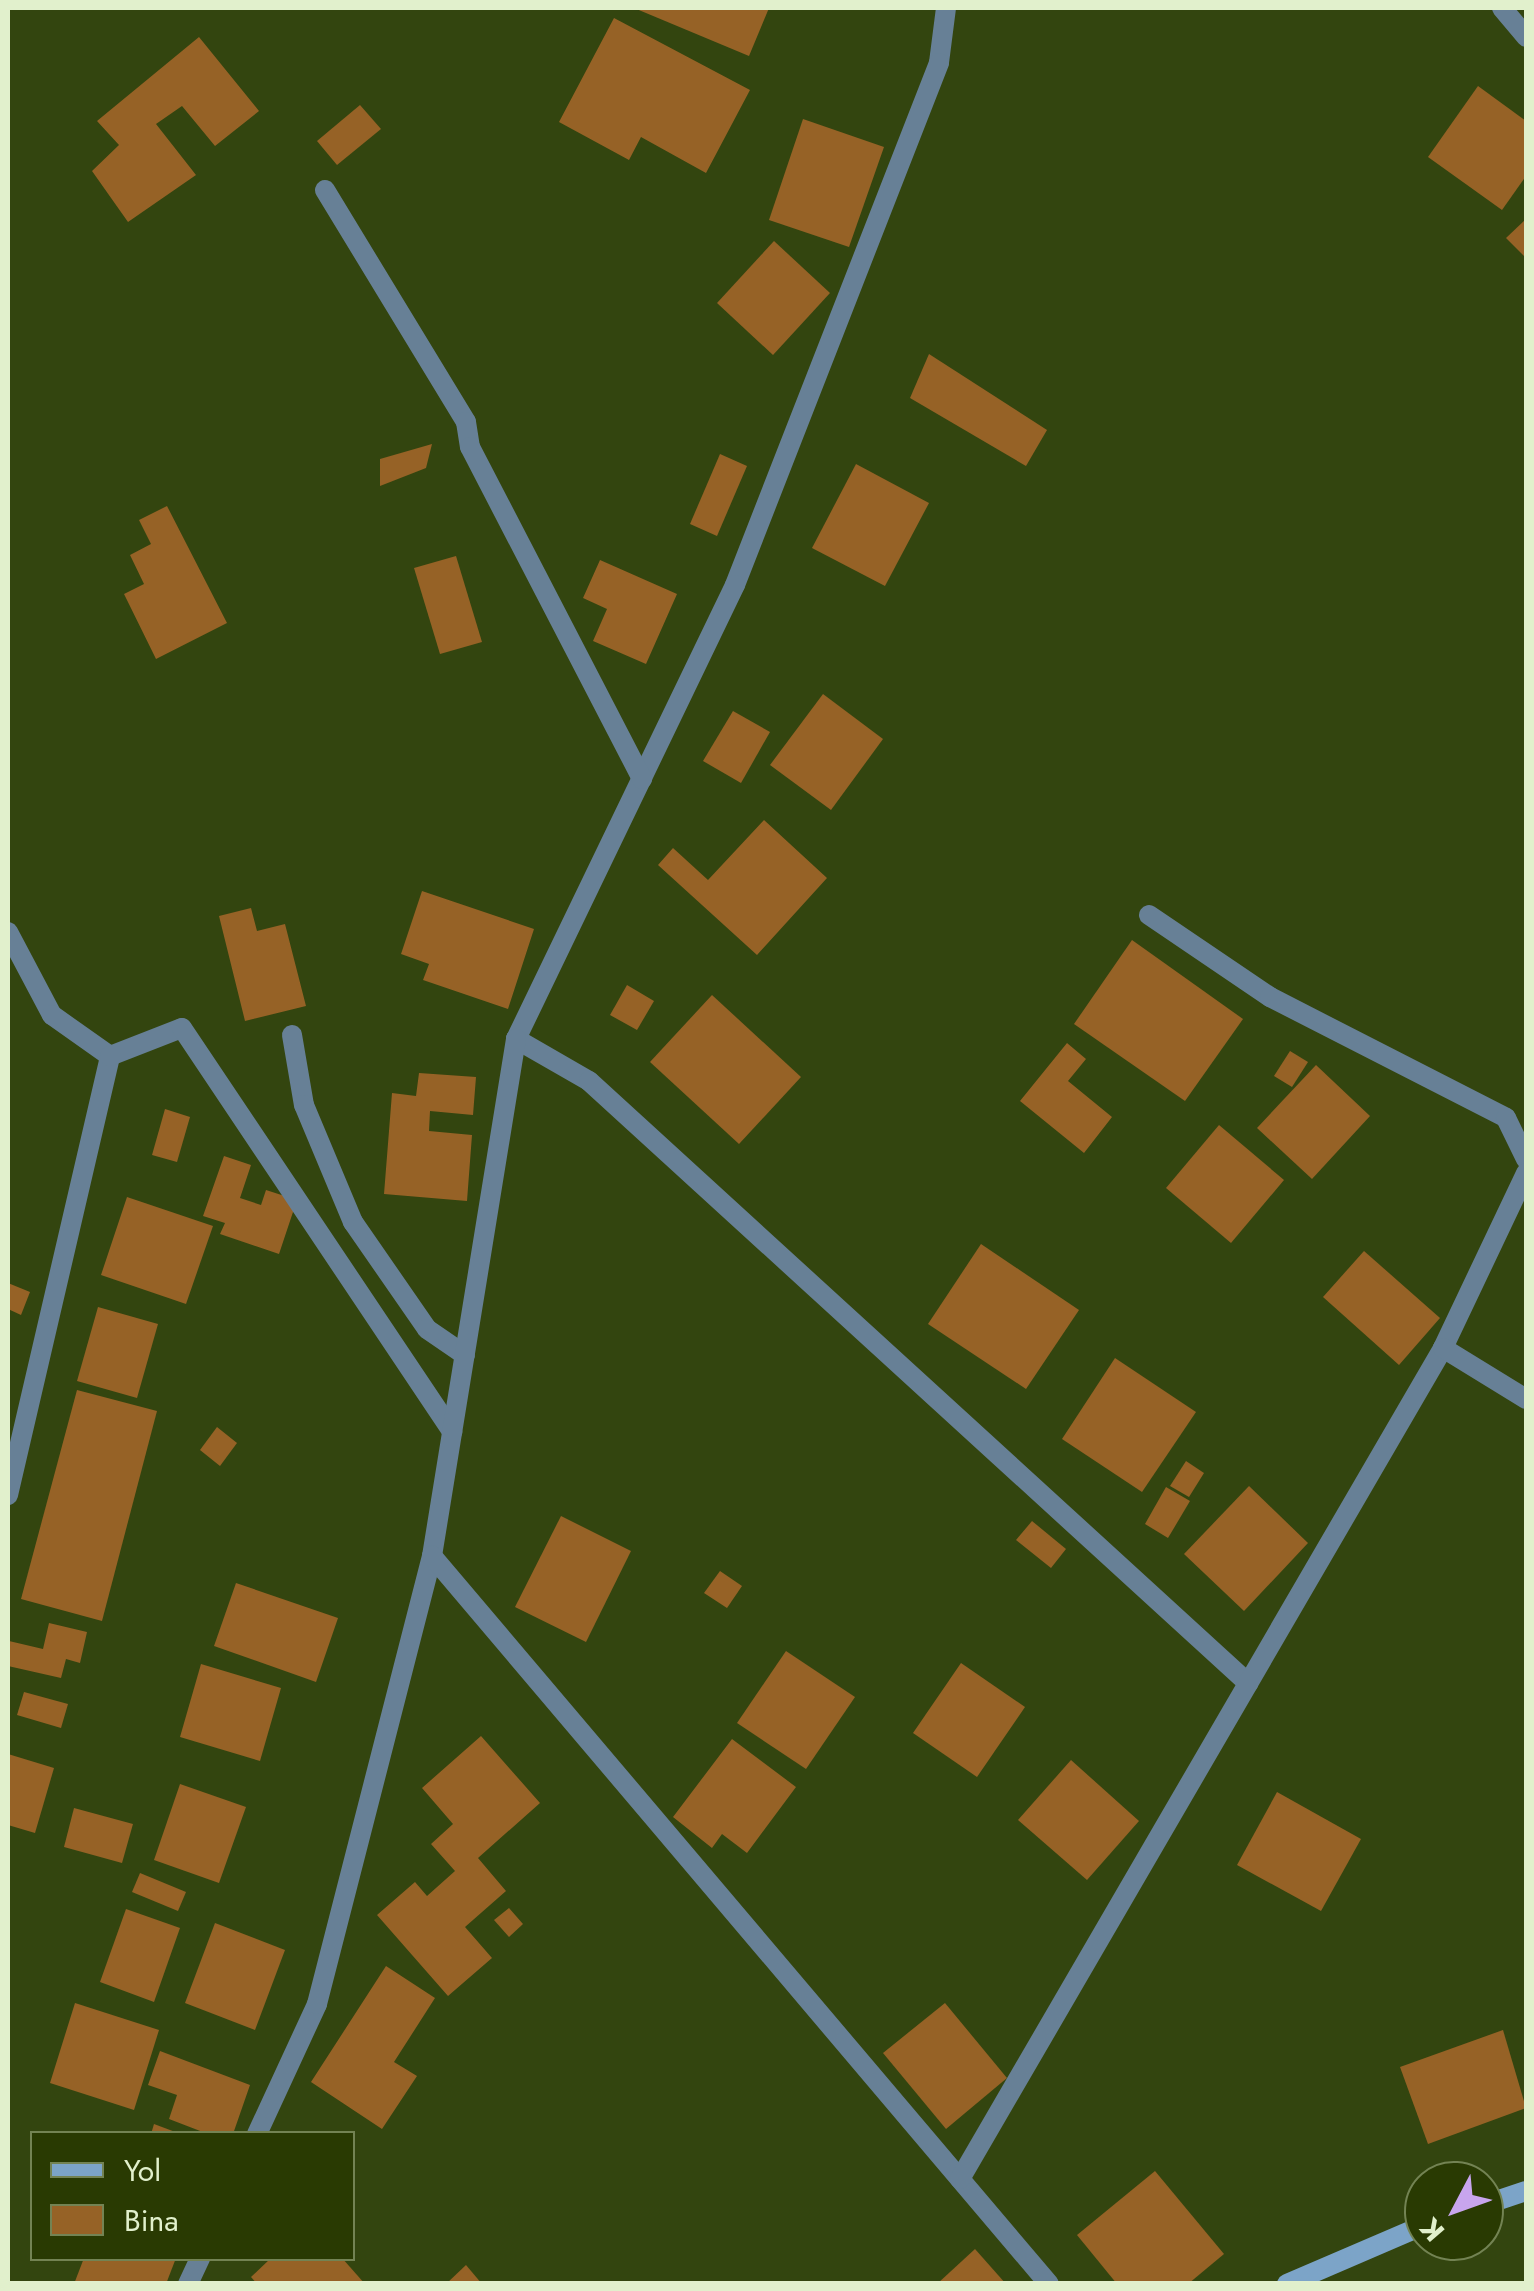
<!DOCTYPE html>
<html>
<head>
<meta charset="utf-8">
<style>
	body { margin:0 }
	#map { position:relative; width:1534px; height:2291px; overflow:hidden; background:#33450f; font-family:Jost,sans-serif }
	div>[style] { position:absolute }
	.building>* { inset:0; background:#966226 }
	.street>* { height:20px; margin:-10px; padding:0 10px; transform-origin:10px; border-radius:10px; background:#678096 }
	.secondary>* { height:20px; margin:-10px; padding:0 10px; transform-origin:10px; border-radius:10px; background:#7ca4c8 }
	span { translate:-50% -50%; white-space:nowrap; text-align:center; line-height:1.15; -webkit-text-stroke:10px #293a02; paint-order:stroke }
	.frame { position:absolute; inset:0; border:10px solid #e1f0cc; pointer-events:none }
	.legend { position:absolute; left:30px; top:2131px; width:325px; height:130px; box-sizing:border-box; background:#293a02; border:2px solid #738353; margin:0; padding:12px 18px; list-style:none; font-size:30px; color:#e1f0cc }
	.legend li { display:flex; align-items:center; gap:20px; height:50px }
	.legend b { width:50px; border:2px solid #738353 }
	.north { position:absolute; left:1404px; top:2161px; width:100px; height:100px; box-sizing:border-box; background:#293a02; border:2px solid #738353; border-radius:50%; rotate:229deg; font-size:28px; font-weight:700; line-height:40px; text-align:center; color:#e1f0cc }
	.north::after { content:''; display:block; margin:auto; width:35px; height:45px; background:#c8a5ee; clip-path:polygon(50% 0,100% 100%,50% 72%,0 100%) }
</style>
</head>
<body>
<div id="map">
	<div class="building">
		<div style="clip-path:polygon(634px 8px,769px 8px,749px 56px)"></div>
		<div style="clip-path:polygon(614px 18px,750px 90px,706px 173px,641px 137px,629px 160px,559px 122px)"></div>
		<div style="clip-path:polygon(199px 37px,259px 111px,215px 146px,182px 106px,156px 124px,196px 175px,128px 222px,92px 171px,119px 145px,97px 121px)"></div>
		<div style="clip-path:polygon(1478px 86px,1526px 121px,1526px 176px,1502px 210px,1428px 157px)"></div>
		<div style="clip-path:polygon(360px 105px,381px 129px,337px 165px,317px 141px)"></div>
		<div style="clip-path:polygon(803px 119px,884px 147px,849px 247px,769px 220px)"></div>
		<div style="clip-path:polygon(1526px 219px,1526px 253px,1524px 256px,1506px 238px)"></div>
		<div style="clip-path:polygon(774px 241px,830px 293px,773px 355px,717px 303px)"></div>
		<div style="clip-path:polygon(929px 354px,1047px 430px,1026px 466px,910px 398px)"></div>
		<div style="clip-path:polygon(432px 444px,426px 468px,380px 486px,380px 459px)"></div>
		<div style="clip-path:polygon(720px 454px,747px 466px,717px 536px,690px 524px)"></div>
		<div style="clip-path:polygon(856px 464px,929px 503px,885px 586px,812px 548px)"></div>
		<div style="clip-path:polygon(167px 506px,227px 623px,156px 659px,124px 594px,144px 584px,130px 555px,151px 544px,139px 520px)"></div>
		<div style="clip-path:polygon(456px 556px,482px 642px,440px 654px,414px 568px)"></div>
		<div style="clip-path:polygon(600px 560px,677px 594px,646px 664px,593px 641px,607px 609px,583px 598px)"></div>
		<div style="clip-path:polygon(823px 694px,883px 739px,831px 810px,770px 765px)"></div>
		<div style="clip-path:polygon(733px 711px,770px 732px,741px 783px,703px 761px)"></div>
		<div style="clip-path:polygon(764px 820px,827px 878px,757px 955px,658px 865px,673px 848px,708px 880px)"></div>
		<div style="clip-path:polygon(422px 891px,534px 929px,508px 1009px,423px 980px,429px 964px,401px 954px)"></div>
		<div style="clip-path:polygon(251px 908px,257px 931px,285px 924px,306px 1006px,245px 1021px,219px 916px)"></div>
		<div style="clip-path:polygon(1132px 940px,1243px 1019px,1185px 1101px,1074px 1024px)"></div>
		<div style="clip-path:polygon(627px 985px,654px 1001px,637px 1030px,610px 1015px)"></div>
		<div style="clip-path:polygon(712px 995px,801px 1077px,739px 1144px,650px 1062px)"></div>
		<div style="clip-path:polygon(1067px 1043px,1086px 1059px,1068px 1081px,1112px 1117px,1084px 1153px,1020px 1101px)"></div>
		<div style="clip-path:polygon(1290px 1051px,1308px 1062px,1292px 1087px,1274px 1076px)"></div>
		<div style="clip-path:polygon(1316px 1065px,1370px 1116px,1312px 1179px,1257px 1128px)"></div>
		<div style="clip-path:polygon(419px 1073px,476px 1077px,473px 1115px,430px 1111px,429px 1131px,472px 1135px,467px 1201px,384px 1194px,392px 1093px,416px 1096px)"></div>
		<div style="clip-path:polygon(165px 1109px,190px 1117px,177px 1162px,152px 1155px)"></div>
		<div style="clip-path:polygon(1219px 1125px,1284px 1180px,1231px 1243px,1166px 1188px)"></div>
		<div style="clip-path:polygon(224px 1156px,251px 1165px,240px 1198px,261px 1205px,266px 1190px,297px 1200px,279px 1254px,220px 1234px,225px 1223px,203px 1216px)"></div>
		<div style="clip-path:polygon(127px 1197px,213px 1226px,186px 1304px,101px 1275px)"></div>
		<div style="clip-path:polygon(981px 1244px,1079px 1310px,1026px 1389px,928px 1324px)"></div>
		<div style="clip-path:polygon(1364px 1251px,1440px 1318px,1399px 1365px,1323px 1297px)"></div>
		<div style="clip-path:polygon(8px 1283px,30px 1292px,21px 1315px,8px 1309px)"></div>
		<div style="clip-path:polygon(98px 1307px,158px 1324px,137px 1398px,77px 1381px)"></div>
		<div style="clip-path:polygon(1115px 1358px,1196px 1412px,1142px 1492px,1062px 1439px)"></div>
		<div style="clip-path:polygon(77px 1390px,157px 1411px,102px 1621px,21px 1599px)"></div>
		<div style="clip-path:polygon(217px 1427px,237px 1443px,220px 1466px,200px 1450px)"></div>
		<div style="clip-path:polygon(1186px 1461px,1204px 1473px,1189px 1497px,1170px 1486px)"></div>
		<div style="clip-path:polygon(1249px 1486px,1308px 1543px,1244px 1611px,1184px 1554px)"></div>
		<div style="clip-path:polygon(1166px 1487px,1190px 1501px,1168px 1538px,1145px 1524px)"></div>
		<div style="clip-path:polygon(561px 1516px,631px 1551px,586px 1642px,515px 1607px)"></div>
		<div style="clip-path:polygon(1032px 1521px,1066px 1549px,1051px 1568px,1016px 1540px)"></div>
		<div style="clip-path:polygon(720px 1571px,742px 1586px,727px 1608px,704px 1593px)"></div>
		<div style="clip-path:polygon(236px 1583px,338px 1618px,316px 1682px,214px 1646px)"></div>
		<div style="clip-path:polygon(49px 1623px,87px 1632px,80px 1663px,66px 1659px,61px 1678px,8px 1666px,9px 1641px,43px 1649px)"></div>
		<div style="clip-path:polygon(786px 1651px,855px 1697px,806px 1769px,737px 1723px)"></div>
		<div style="clip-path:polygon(961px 1663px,1025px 1707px,977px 1777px,913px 1733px)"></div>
		<div style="clip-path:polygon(201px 1664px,281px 1688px,260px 1761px,180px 1737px)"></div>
		<div style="clip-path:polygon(24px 1692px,68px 1704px,61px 1728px,17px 1715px)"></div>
		<div style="clip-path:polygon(481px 1736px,540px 1803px,478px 1858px,506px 1891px,465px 1927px,492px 1958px,448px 1996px,377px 1915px,415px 1882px,427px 1896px,455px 1871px,431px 1844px,453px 1824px,422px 1788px)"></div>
		<div style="clip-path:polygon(732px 1739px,796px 1787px,747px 1853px,722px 1834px,712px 1848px,673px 1817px)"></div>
		<div style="clip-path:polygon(8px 1754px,54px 1768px,35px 1833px,8px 1825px)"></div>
		<div style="clip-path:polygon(1071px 1760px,1139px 1821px,1087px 1880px,1018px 1820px)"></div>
		<div style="clip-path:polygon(180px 1784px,246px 1807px,219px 1883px,154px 1860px)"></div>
		<div style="clip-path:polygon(1277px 1792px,1361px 1839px,1321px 1911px,1237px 1865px)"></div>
		<div style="clip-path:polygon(74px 1808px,133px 1824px,122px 1863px,64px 1847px)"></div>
		<div style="clip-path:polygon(140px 1873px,186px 1892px,178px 1911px,132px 1892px)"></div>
		<div style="clip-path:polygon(509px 1908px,523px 1924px,509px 1937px,494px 1920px)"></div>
		<div style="clip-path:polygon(126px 1909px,180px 1928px,154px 2002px,100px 1982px)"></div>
		<div style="clip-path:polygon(215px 1923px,285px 1950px,255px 2030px,185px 2003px)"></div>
		<div style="clip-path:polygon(386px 1966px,435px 1998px,394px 2062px,417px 2076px,382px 2129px,311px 2082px)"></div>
		<div style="clip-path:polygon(75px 2003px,159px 2030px,134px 2110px,50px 2083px)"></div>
		<div style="clip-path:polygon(945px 2003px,1007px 2078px,946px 2129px,883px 2053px)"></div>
		<div style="clip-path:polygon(1503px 2030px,1526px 2108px,1428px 2144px,1400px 2067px)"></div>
		<div style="clip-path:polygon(160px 2051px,250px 2085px,233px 2134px,208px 2134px,169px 2119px,177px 2095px,148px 2085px)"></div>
		<div style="clip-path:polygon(154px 2124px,178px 2133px,178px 2134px,151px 2134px)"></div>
		<div style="clip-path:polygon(1155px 2171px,1224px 2254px,1188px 2284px,1117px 2284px,1077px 2235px)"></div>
		<div style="clip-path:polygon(975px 2249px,1006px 2284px,937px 2284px)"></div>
		<div style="clip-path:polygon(84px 2258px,176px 2258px,166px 2284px,74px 2284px)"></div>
		<div style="clip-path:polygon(271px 2258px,342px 2258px,365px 2284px,257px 2284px,251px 2277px)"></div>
		<div style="clip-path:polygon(466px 2265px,482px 2284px,446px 2284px)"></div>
	</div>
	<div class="street">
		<div style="left:946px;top:8px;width:55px;rotate:97.3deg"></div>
		<div style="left:939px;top:63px;width:560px;rotate:111.35deg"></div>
		<div style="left:735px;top:585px;width:504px;rotate:115.75deg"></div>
		<div style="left:516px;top:1039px;width:84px;rotate:29.9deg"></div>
		<div style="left:589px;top:1081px;width:893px;rotate:42.41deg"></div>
		<div style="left:1502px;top:8px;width:38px;rotate:50deg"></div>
		<div style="left:325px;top:190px;width:271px;rotate:58.7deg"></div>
		<div style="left:466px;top:422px;width:25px;rotate:81deg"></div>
		<div style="left:470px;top:447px;width:374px;rotate:62.6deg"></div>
		<div style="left:1149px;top:915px;width:146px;rotate:34.1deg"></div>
		<div style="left:1270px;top:997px;width:265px;rotate:27.1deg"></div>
		<div style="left:1506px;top:1118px;width:46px;rotate:64deg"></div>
		<div style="left:8px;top:932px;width:94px;rotate:62.1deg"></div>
		<div style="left:52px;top:1015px;width:71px;rotate:35.3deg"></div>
		<div style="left:292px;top:1035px;width:71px;rotate:80.3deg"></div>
		<div style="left:304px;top:1105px;width:127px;rotate:67.3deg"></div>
		<div style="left:353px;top:1222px;width:130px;rotate:55.3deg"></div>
		<div style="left:427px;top:1329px;width:46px;rotate:34.4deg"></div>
		<div style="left:1443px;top:1348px;width:194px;rotate:-64.6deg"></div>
		<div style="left:8px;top:1495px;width:451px;rotate:-76.9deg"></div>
		<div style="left:110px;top:1056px;width:77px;rotate:-21.3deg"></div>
		<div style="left:182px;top:1028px;width:486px;rotate:56.2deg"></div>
		<div style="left:432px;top:1556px;width:524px;rotate:-80.77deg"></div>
		<div style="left:257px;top:2134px;width:143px;rotate:-65.2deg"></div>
		<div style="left:317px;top:2004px;width:463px;rotate:-75.6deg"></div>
		<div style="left:432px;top:1556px;width:954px;rotate:49.72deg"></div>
		<div style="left:960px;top:2179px;width:961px;rotate:-59.83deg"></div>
		<div style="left:1443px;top:1348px;width:97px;rotate:31.6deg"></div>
		<div style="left:188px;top:2284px;width:29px;rotate:-65deg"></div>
	</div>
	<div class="secondary">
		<div style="left:1484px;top:2205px;width:44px;rotate:-18.4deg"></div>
		<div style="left:1287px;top:2284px;width:149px;rotate:-23.3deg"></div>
	</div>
	<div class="frame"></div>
	<ul class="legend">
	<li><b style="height:12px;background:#7ca4c8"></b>Yol</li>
	<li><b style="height:28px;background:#966226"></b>Bina</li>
	</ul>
	<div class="north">K</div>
</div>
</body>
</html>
